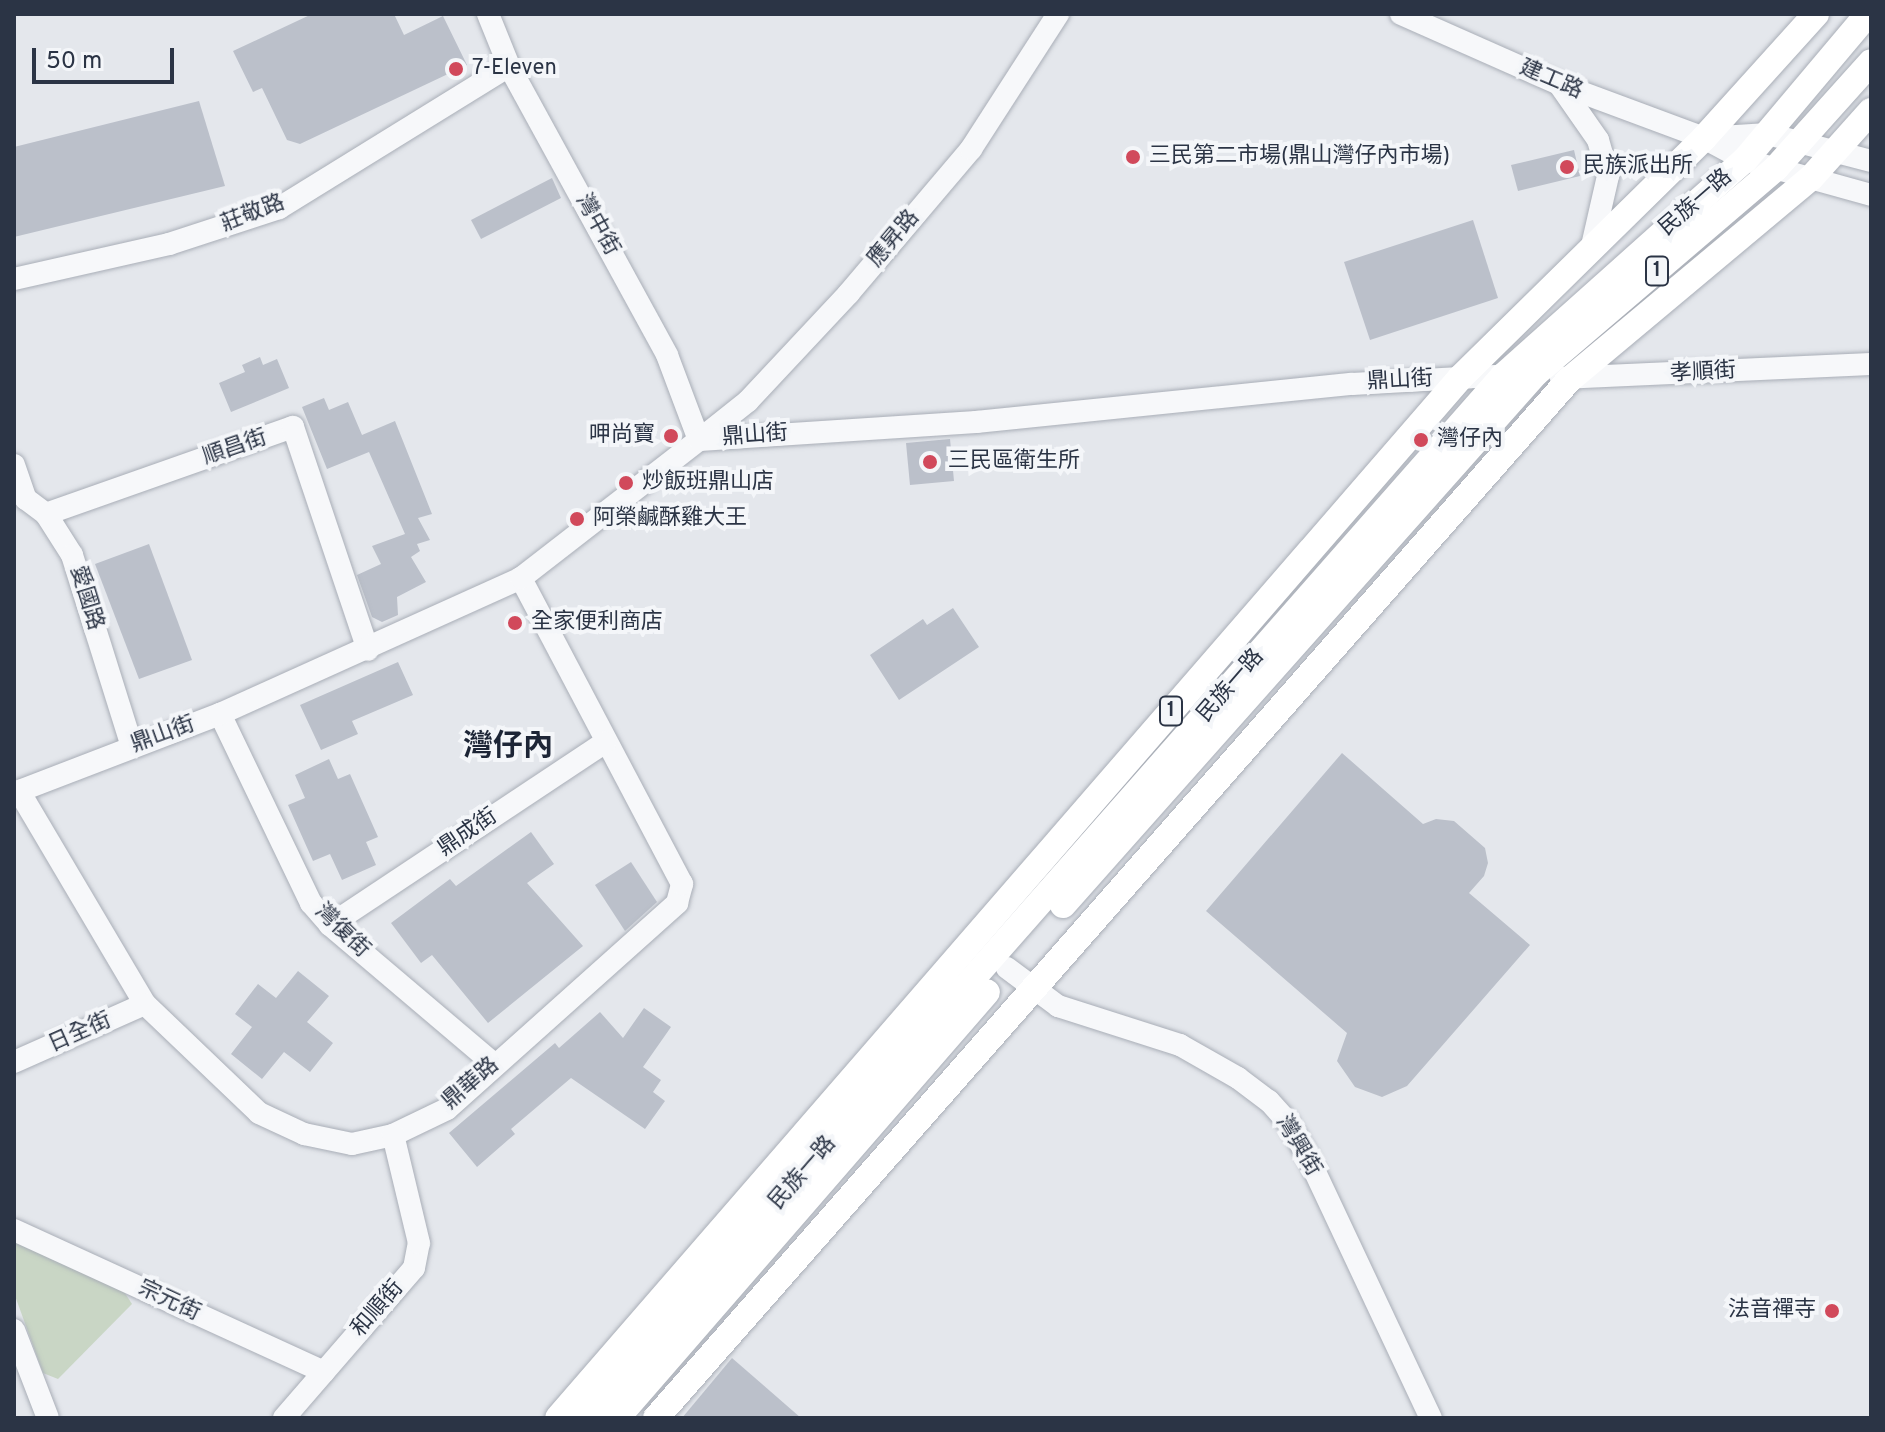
<!DOCTYPE html>
<html>
<head>
<meta charset="utf-8">
<style>
	body { margin:0 }
	#map { position:relative; width:1885px; height:1432px; overflow:hidden; background:#e4e7ec; font-family:Overpass,"Noto Sans TC",sans-serif }
	div>[style] { position:absolute }
	.green>* { inset:0; background:#c9d6c5 }
	.building>* { inset:0; background:#bbc0ca }
	.roads { filter:drop-shadow(0 0 2px #a9aeb7) drop-shadow(0 0 2px #a9aeb7) }
	.minor>* { height:22px; margin:-11px; padding:0 11px; transform-origin:11px; border-radius:11px; background:#f7f8fa }
	.major>* { height:26px; margin:-13px; padding:0 13px; transform-origin:13px; border-radius:13px; background:#fff }
	.dots>* { width:22px; height:22px; translate:-50% -50%; box-sizing:border-box; border:4px solid #f4f6f9; border-radius:50% }
	span { translate:-50% -50%; white-space:nowrap; text-align:center; line-height:1.15; -webkit-text-stroke:8px #f4f6f9; paint-order:stroke }
	.shield-label span { padding:2px 6px; background:#f4f6f9; border:2px solid; border-radius:6px; -webkit-text-stroke-width:0 }
	.shield-label { font-size:20px; color:#2b3445; font-weight:700 }
	.poi-label { font-size:22px; color:#2b3445 }
	.left { translate:0 -50%; text-align:left }
	.right { translate:-100% -50%; text-align:right }
	.street-label { font-size:22px; color:#2b3445 }
	.district-label { font-size:30px; color:#1d2536; font-weight:700 }
	.frame { position:absolute; inset:0; border:16px solid #2b3445; pointer-events:none }
	.scale { position:absolute; left:32px; top:48px; width:142px; height:36px; box-sizing:border-box; border:4px solid #2b3445; border-top:0; padding-left:10px; font-size:24px; line-height:28px; white-space:nowrap; color:#2b3445; -webkit-text-stroke:6px #f4f6f9; paint-order:stroke }
</style>
</head>
<body>
<div id="map">
	<div class="green">
		<div style="clip-path:polygon(14px 1241px,123px 1290px,132px 1304px,58px 1379px,43px 1373px,14px 1293px)"></div>
	</div>
	<div class="building">
		<div style="clip-path:polygon(312px 14px,394px 14px,404px 35px,443px 16px,467px 65px,300px 144px,287px 140px,262px 88px,253px 92px,233px 51px)"></div>
		<div style="clip-path:polygon(199px 101px,225px 186px,14px 237px,14px 147px)"></div>
		<div style="clip-path:polygon(1574px 150px,1580px 176px,1518px 191px,1511px 165px)"></div>
		<div style="clip-path:polygon(552px 178px,561px 198px,481px 239px,471px 220px)"></div>
		<div style="clip-path:polygon(1473px 220px,1498px 298px,1370px 340px,1344px 262px)"></div>
		<div style="clip-path:polygon(260px 357px,263px 365px,277px 359px,289px 388px,231px 412px,219px 383px,245px 372px,242px 365px)"></div>
		<div style="clip-path:polygon(324px 398px,329px 410px,348px 402px,362px 435px,395px 421px,432px 514px,418px 518px,430px 540px,417px 544px,420px 551px,411px 557px,426px 582px,397px 597px,398px 615px,382px 622px,372px 617px,357px 575px,381px 564px,372px 546px,405px 534px,369px 452px,327px 469px,302px 407px)"></div>
		<div style="clip-path:polygon(950px 439px,954px 481px,910px 485px,906px 443px)"></div>
		<div style="clip-path:polygon(149px 544px,192px 660px,139px 679px,95px 564px)"></div>
		<div style="clip-path:polygon(953px 608px,979px 647px,899px 700px,870px 655px,923px 619px,927px 625px)"></div>
		<div style="clip-path:polygon(398px 662px,413px 695px,352px 721px,358px 734px,321px 750px,300px 705px)"></div>
		<div style="clip-path:polygon(1342px 753px,1423px 824px,1436px 819px,1454px 821px,1485px 848px,1488px 863px,1484px 876px,1469px 893px,1530px 945px,1407px 1086px,1382px 1097px,1355px 1087px,1337px 1061px,1347px 1033px,1206px 911px)"></div>
		<div style="clip-path:polygon(329px 759px,338px 779px,350px 774px,378px 837px,366px 842px,376px 865px,342px 880px,330px 854px,313px 861px,288px 805px,305px 798px,295px 775px)"></div>
		<div style="clip-path:polygon(531px 832px,554px 864px,527px 883px,583px 946px,488px 1023px,432px 955px,421px 963px,391px 923px,450px 879px,456px 886px)"></div>
		<div style="clip-path:polygon(631px 862px,657px 902px,625px 931px,595px 885px)"></div>
		<div style="clip-path:polygon(298px 971px,329px 996px,307px 1022px,333px 1043px,310px 1072px,284px 1052px,262px 1079px,231px 1054px,252px 1027px,235px 1014px,258px 984px,276px 998px)"></div>
		<div style="clip-path:polygon(644px 1008px,671px 1027px,643px 1067px,661px 1080px,653px 1092px,665px 1101px,645px 1129px,571px 1078px,511px 1129px,515px 1134px,477px 1167px,449px 1133px,555px 1043px,559px 1048px,600px 1012px,623px 1038px)"></div>
		<div style="clip-path:polygon(732px 1358px,801px 1418px,682px 1418px)"></div>
	</div>
	<div class="roads">
		<div class="minor">
			<div style="left:488px;top:14px;width:56px;rotate:68deg"></div>
			<div style="left:509px;top:66px;width:329px;rotate:61.3deg"></div>
			<div style="left:667px;top:355px;width:91px;rotate:69.4deg"></div>
			<div style="left:699px;top:440px;width:63px;rotate:-38.5deg"></div>
			<div style="left:748px;top:401px;width:148px;rotate:-46.9deg"></div>
			<div style="left:849px;top:293px;width:189px;rotate:-49.7deg"></div>
			<div style="left:971px;top:149px;width:161px;rotate:-57.2deg"></div>
			<div style="left:1401px;top:14px;width:173px;rotate:23.9deg"></div>
			<div style="left:1559px;top:84px;width:155px;rotate:20.4deg"></div>
			<div style="left:1704px;top:138px;width:47px;rotate:28.2deg"></div>
			<div style="left:1745px;top:160px;width:131px;rotate:15.5deg"></div>
			<div style="left:1559px;top:84px;width:68px;rotate:55.1deg"></div>
			<div style="left:1598px;top:140px;width:37px;rotate:74deg"></div>
			<div style="left:1608px;top:176px;width:72px;rotate:102.9deg"></div>
			<div style="left:1705px;top:138px;width:63px;rotate:-3.6deg"></div>
			<div style="left:1768px;top:134px;width:106px;rotate:14.7deg"></div>
			<div style="left:14px;top:279px;width:159px;rotate:-12.7deg"></div>
			<div style="left:169px;top:244px;width:116px;rotate:-18.1deg"></div>
			<div style="left:279px;top:208px;width:270px;rotate:-31.7deg"></div>
			<div style="left:1561px;top:378px;width:310px;rotate:-2.6deg"></div>
			<div style="left:14px;top:465px;width:36px;rotate:71deg"></div>
			<div style="left:26px;top:499px;width:25px;rotate:37deg"></div>
			<div style="left:46px;top:514px;width:49px;rotate:57.6deg"></div>
			<div style="left:72px;top:555px;width:200px;rotate:72.6deg"></div>
			<div style="left:46px;top:514px;width:262px;rotate:-19.4deg"></div>
			<div style="left:293px;top:427px;width:235px;rotate:71.4deg"></div>
			<div style="left:220px;top:714px;width:210px;rotate:64.3deg"></div>
			<div style="left:311px;top:903px;width:29px;rotate:49deg"></div>
			<div style="left:330px;top:925px;width:215px;rotate:40.3deg"></div>
			<div style="left:19px;top:791px;width:247px;rotate:59.4deg"></div>
			<div style="left:145px;top:1004px;width:158px;rotate:43.7deg"></div>
			<div style="left:259px;top:1113px;width:50px;rotate:25deg"></div>
			<div style="left:304px;top:1134px;width:49px;rotate:11.8deg"></div>
			<div style="left:352px;top:1144px;width:42px;rotate:-12.4deg"></div>
			<div style="left:393px;top:1135px;width:60px;rotate:-25.7deg"></div>
			<div style="left:447px;top:1109px;width:309px;rotate:-41.8deg"></div>
			<div style="left:677px;top:903px;width:20px;rotate:-75deg"></div>
			<div style="left:682px;top:884px;width:346px;rotate:-117.8deg"></div>
			<div style="left:14px;top:793px;width:221px;rotate:-21deg"></div>
			<div style="left:220px;top:714px;width:330px;rotate:-24.3deg"></div>
			<div style="left:521px;top:578px;width:225px;rotate:-37.8deg"></div>
			<div style="left:699px;top:440px;width:278px;rotate:-3.7deg"></div>
			<div style="left:976px;top:422px;width:378px;rotate:-5.8deg"></div>
			<div style="left:1352px;top:384px;width:163px;rotate:-3.2deg"></div>
			<div style="left:330px;top:925px;width:330px;rotate:-33.6deg"></div>
			<div style="left:1007px;top:968px;width:64px;rotate:36.7deg"></div>
			<div style="left:1058px;top:1006px;width:128px;rotate:17.7deg"></div>
			<div style="left:1180px;top:1045px;width:67px;rotate:29.6deg"></div>
			<div style="left:1238px;top:1078px;width:39px;rotate:37deg"></div>
			<div style="left:1269px;top:1101px;width:28px;rotate:48deg"></div>
			<div style="left:1288px;top:1122px;width:38px;rotate:60deg"></div>
			<div style="left:1307px;top:1155px;width:291px;rotate:64.8deg"></div>
			<div style="left:14px;top:1062px;width:143px;rotate:-23.9deg"></div>
			<div style="left:14px;top:1230px;width:341px;rotate:24.6deg"></div>
			<div style="left:14px;top:1330px;width:94px;rotate:68.9deg"></div>
			<div style="left:284px;top:1418px;width:198px;rotate:-49.1deg"></div>
			<div style="left:414px;top:1268px;width:25px;rotate:-79deg"></div>
			<div style="left:419px;top:1243px;width:111px;rotate:-103.5deg"></div>
		</div>
		<div class="major">
			<div style="left:1063px;top:905px;width:712px;rotate:-48.36deg"></div>
			<div style="left:1536px;top:373px;width:316px;rotate:-40.5deg"></div>
			<div style="left:1776px;top:168px;width:142px;rotate:-48.1deg"></div>
			<div style="left:558px;top:1418px;width:1377px;rotate:-49.06deg"></div>
			<div style="left:1460px;top:378px;width:342px;rotate:-44.5deg"></div>
			<div style="left:1704px;top:138px;width:167px;rotate:-47.9deg"></div>
			<div style="left:586px;top:1418px;width:1388px;rotate:-48.65deg"></div>
			<div style="left:1503px;top:376px;width:324px;rotate:-41.8deg"></div>
			<div style="left:1745px;top:160px;width:191px;rotate:-49.9deg"></div>
			<div style="left:617px;top:1418px;width:564px;rotate:-49.02deg"></div>
			<div style="left:656px;top:1418px;width:1382px;rotate:-48.67deg"></div>
			<div style="left:1569px;top:380px;width:315px;rotate:-39.9deg"></div>
			<div style="left:1811px;top:178px;width:90px;rotate:-48.2deg"></div>
		</div>
	</div>
	<div class="dots">
		<div style="left:456px;top:69px;background:#d1495b"></div>
		<div style="left:1133px;top:157px;background:#d1495b"></div>
		<div style="left:1567px;top:167px;background:#d1495b"></div>
		<div style="left:671px;top:436px;background:#d1495b"></div>
		<div style="left:1421px;top:440px;background:#d1495b"></div>
		<div style="left:930px;top:462px;background:#d1495b"></div>
		<div style="left:626px;top:483px;background:#d1495b"></div>
		<div style="left:577px;top:519px;background:#d1495b"></div>
		<div style="left:515px;top:623px;background:#d1495b"></div>
		<div style="left:1832px;top:1311px;background:#d1495b"></div>
	</div>
	<div class="shield-label">
		<span style="left:1657px;top:271px">1</span>
		<span style="left:1171px;top:711px">1</span>
	</div>
	<div class="poi-label">
		<span class="left" style="left:472px;top:69px">7-Eleven</span>
		<span class="left" style="left:1149px;top:157px">三民第二市場(鼎山灣仔內市場)</span>
		<span class="left" style="left:1583px;top:167px">民族派出所</span>
		<span class="right" style="left:655px;top:436px">呷尚寶</span>
		<span class="left" style="left:1437px;top:440px">灣仔內</span>
		<span class="left" style="left:948px;top:462px">三民區衛生所</span>
		<span class="left" style="left:642px;top:483px">炒飯班鼎山店</span>
		<span class="left" style="left:593px;top:519px">阿榮鹹酥雞大王</span>
		<span class="left" style="left:531px;top:623px">全家便利商店</span>
		<span class="right" style="left:1816px;top:1311px">法音禪寺</span>
	</div>
	<div class="street-label">
		<span style="left:1551px;top:80px;rotate:23deg">建工路</span>
		<span style="left:1696px;top:203px;rotate:-41deg">民族一路</span>
		<span style="left:253px;top:214px;rotate:-21deg">莊敬路</span>
		<span style="left:597px;top:225px;rotate:61deg">灣中街</span>
		<span style="left:894px;top:239px;rotate:-50deg">應昇路</span>
		<span style="left:1703px;top:373px;rotate:-3deg">孝順街</span>
		<span style="left:1400px;top:381px;rotate:-3deg">鼎山街</span>
		<span style="left:755px;top:436px;rotate:-4deg">鼎山街</span>
		<span style="left:235px;top:448px;rotate:-19deg">順昌街</span>
		<span style="left:86px;top:598px;rotate:73deg">愛國路</span>
		<span style="left:1231px;top:686px;rotate:-49deg">民族一路</span>
		<span style="left:163px;top:735px;rotate:-20deg">鼎山街</span>
		<span style="left:468px;top:833px;rotate:-34deg">鼎成街</span>
		<span style="left:342px;top:931px;rotate:44deg">灣復街</span>
		<span style="left:80px;top:1033px;rotate:-24deg">日全街</span>
		<span style="left:471px;top:1084px;rotate:-41deg">鼎華路</span>
		<span style="left:1298px;top:1146px;rotate:59deg">灣興街</span>
		<span style="left:803px;top:1173px;rotate:-49deg">民族一路</span>
		<span style="left:169px;top:1301px;rotate:25deg">宗元街</span>
		<span style="left:378px;top:1309px;rotate:-49deg">和順街</span>
	</div>
	<div class="district-label">
		<span style="left:508px;top:748px">灣仔內</span>
	</div>
	<div class="frame"></div>
	<div class="scale">50 m</div>
</div>
</body>
</html>
